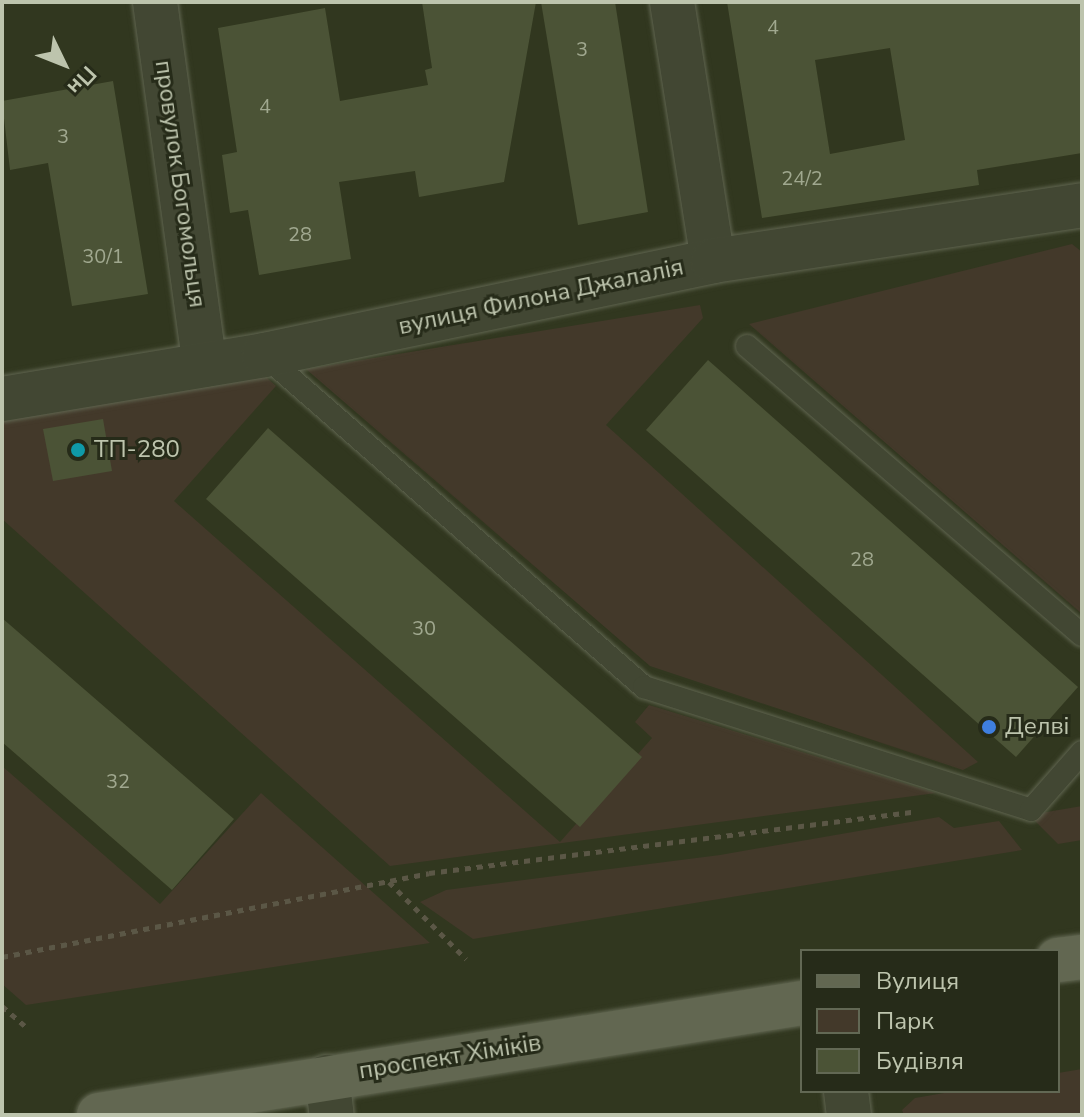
<!DOCTYPE html>
<html>
<head>
<meta charset="utf-8">
<style>
	body { margin:0 }
	#map { position:relative; width:1084px; height:1117px; overflow:hidden; background:#31371f; font-family:"Nunito Sans",sans-serif }
	div>[style] { position:absolute }
	.green>* { inset:0; background:#43392a }
	.building>* { inset:0; background:#4b5336 }
	.path>* { height:5px; margin-top:-2.5px; transform-origin:0; background:repeating-linear-gradient(90deg,#5b5746 0 6px,transparent 0 12px) }
	.roads { filter:drop-shadow(0 0 2px #606550) drop-shadow(0 0 2px #606550) }
	.lane>* { height:22px; margin:-11px; padding:0 11px; transform-origin:11px; border-radius:11px; background:#424733 }
	.street>* { height:44px; margin:-22px; padding:0 22px; transform-origin:22px; border-radius:22px; background:#424733 }
	.primary>* { height:44px; margin:-22px; padding:0 22px; transform-origin:22px; border-radius:22px; background:#626751 }
	.dots>* { width:22px; height:22px; translate:-50% -50%; box-sizing:border-box; border:4px solid #262b19; border-radius:50% }
	span { translate:-50% -50%; white-space:nowrap; text-align:center; line-height:1.15; -webkit-text-stroke:6px #262b19; paint-order:stroke }
	.number-label { font-size:20px; color:#a0a88f }
	.number-label span { -webkit-text-stroke-width:0 }
	.street-label { font-size:24px; color:#bdc4ad }
	.poi-label { font-size:24px; color:#bdc4ad }
	.left { translate:0 -50%; text-align:left }
	.frame { position:absolute; inset:0; border:4px solid #bdc4ad; pointer-events:none }
	.legend { position:absolute; left:800px; top:949px; width:260px; height:144px; box-sizing:border-box; background:#262b19; border:2px solid #626854; margin:0; padding:10px 14px; list-style:none; font-size:24px; color:#bdc4ad }
	.legend li { display:flex; align-items:center; gap:16px; height:40px }
	.legend b { width:40px; border:2px solid #626854 }
	.north { position:absolute; left:24px; top:24px; width:80px; height:80px; -webkit-text-stroke:6px #262b19; paint-order:stroke; rotate:133deg; font-size:22px; font-weight:700; line-height:32px; text-align:center; color:#bdc4ad }
	.north::after { content:''; display:block; margin:auto; width:28px; height:36px; background:#bdc4ad; clip-path:polygon(50% 0,100% 100%,50% 72%,0 100%) }
</style>
</head>
<body>
<div id="map">
	<div class="green">
		<div style="clip-path:polygon(1072px 244px,1082px 252px,1082px 614px,749px 324px)"></div>
		<div style="clip-path:polygon(700px 305px,703px 318px,606px 425px,978px 762px,963px 770px,650px 666px,306px 369px)"></div>
		<div style="clip-path:polygon(258px 370px,276px 386px,174px 501px,560px 842px,652px 738px,635px 722px,649px 705px,936px 793px,390px 866px,2px 519px,2px 421px)"></div>
		<div style="clip-path:polygon(2px 766px,160px 904px,261px 793px,430px 943px,26px 1005px,2px 984px)"></div>
		<div style="clip-path:polygon(1082px 806px,1082px 840px,1058px 844px,1029px 815px)"></div>
		<div style="clip-path:polygon(939px 817px,954px 828px,999px 821px,1022px 850px,473px 939px,420px 902px,446px 890px,720px 855px)"></div>
		<div style="clip-path:polygon(1082px 1069px,1082px 1115px,904px 1115px,902px 1110px,915px 1098px,956px 1091px,1058px 1091px,1058px 1073px)"></div>
	</div>
	<div class="building">
		<div style="clip-path:polygon(422px 2px,536px 2px,504px 182px,419px 197px,415px 171px,339px 182px,351px 259px,259px 275px,248px 210px,230px 213px,222px 155px,237px 152px,218px 28px,325px 8px,340px 101px,428px 85px,425px 70px,432px 68px)"></div>
		<div style="clip-path:polygon(541px 2px,615px 2px,648px 212px,578px 225px)"></div>
		<div style="clip-path:polygon(evenodd,727px 2px,1082px 2px,1082px 153px,977px 170px,979px 185px,762px 218px,727px 2px,890px 48px,905px 140px,830px 154px,815px 60px,890px 48px)"></div>
		<div style="clip-path:polygon(113px 81px,148px 294px,72px 306px,48px 163px,10px 170px,2px 101px)"></div>
		<div style="clip-path:polygon(708px 360px,1078px 687px,1016px 757px,646px 430px)"></div>
		<div style="clip-path:polygon(103px 419px,112px 471px,53px 481px,43px 429px)"></div>
		<div style="clip-path:polygon(268px 428px,642px 757px,580px 827px,206px 499px)"></div>
		<div style="clip-path:polygon(2px 618px,234px 819px,172px 890px,2px 742px)"></div>
	</div>
	<div class="path">
		<div style="left:389px;top:882px;width:109px;rotate:45deg"></div>
		<div style="left:2px;top:957px;width:435px;rotate:-11.1deg"></div>
		<div style="left:429px;top:873px;width:488px;rotate:-7.2deg"></div>
		<div style="left:2px;top:1006px;width:30px;rotate:41deg"></div>
	</div>
	<div class="roads">
		<div class="lane">
			<div style="left:747px;top:346px;width:442px;rotate:40.8deg"></div>
			<div style="left:264px;top:355px;width:505px;rotate:41.14deg"></div>
			<div style="left:644px;top:687px;width:406px;rotate:17.6deg"></div>
			<div style="left:1031px;top:810px;width:77px;rotate:-48.7deg"></div>
		</div>
		<div class="street">
			<div style="left:155px;top:2px;width:366px;rotate:82.2deg"></div>
			<div style="left:672px;top:2px;width:262px;rotate:81deg"></div>
			<div style="left:2px;top:399px;width:266px;rotate:-9.5deg"></div>
			<div style="left:264px;top:355px;width:459px;rotate:-11.8deg"></div>
			<div style="left:713px;top:261px;width:373px;rotate:-8.6deg"></div>
			<div style="left:327px;top:1077px;width:38px;rotate:83deg"></div>
			<div style="left:846px;top:1091px;width:24px;rotate:83deg"></div>
		</div>
		<div class="primary">
			<div style="left:1058px;top:960px;width:24px;rotate:-7deg"></div>
			<div style="left:99px;top:1115px;width:712px;rotate:-9.05deg"></div>
		</div>
	</div>
	<div class="dots">
		<div style="left:78px;top:450px;background:#0f9aa8"></div>
		<div style="left:989px;top:727px;background:#3f7fe0"></div>
	</div>
	<div class="number-label">
		<span style="left:773px;top:27px">4</span>
		<span style="left:582px;top:49px">3</span>
		<span style="left:265px;top:106px">4</span>
		<span style="left:63px;top:136px">3</span>
		<span style="left:802px;top:178px">24/2</span>
		<span style="left:300px;top:234px">28</span>
		<span style="left:103px;top:256px">30/1</span>
		<span style="left:862px;top:559px">28</span>
		<span style="left:424px;top:628px">30</span>
		<span style="left:118px;top:781px">32</span>
	</div>
	<div class="street-label">
		<span style="left:180px;top:184px;rotate:82deg">провулок Богомольця</span>
		<span style="left:541px;top:297px;rotate:-12deg">вулиця Филона Джалалія</span>
		<span style="left:450px;top:1057px;rotate:-9deg">проспект Хіміків</span>
	</div>
	<div class="poi-label">
		<span class="left" style="left:94px;top:450px">ТП-280</span>
		<span class="left" style="left:1005px;top:727px">Делві</span>
	</div>
	<div class="frame"></div>
	<ul class="legend">
	<li><b style="height:10px;background:#626751"></b>Вулиця</li>
	<li><b style="height:22px;background:#43392a"></b>Парк</li>
	<li><b style="height:22px;background:#4b5336"></b>Будівля</li>
	</ul>
	<div class="north">Пн</div>
</div>
</body>
</html>
